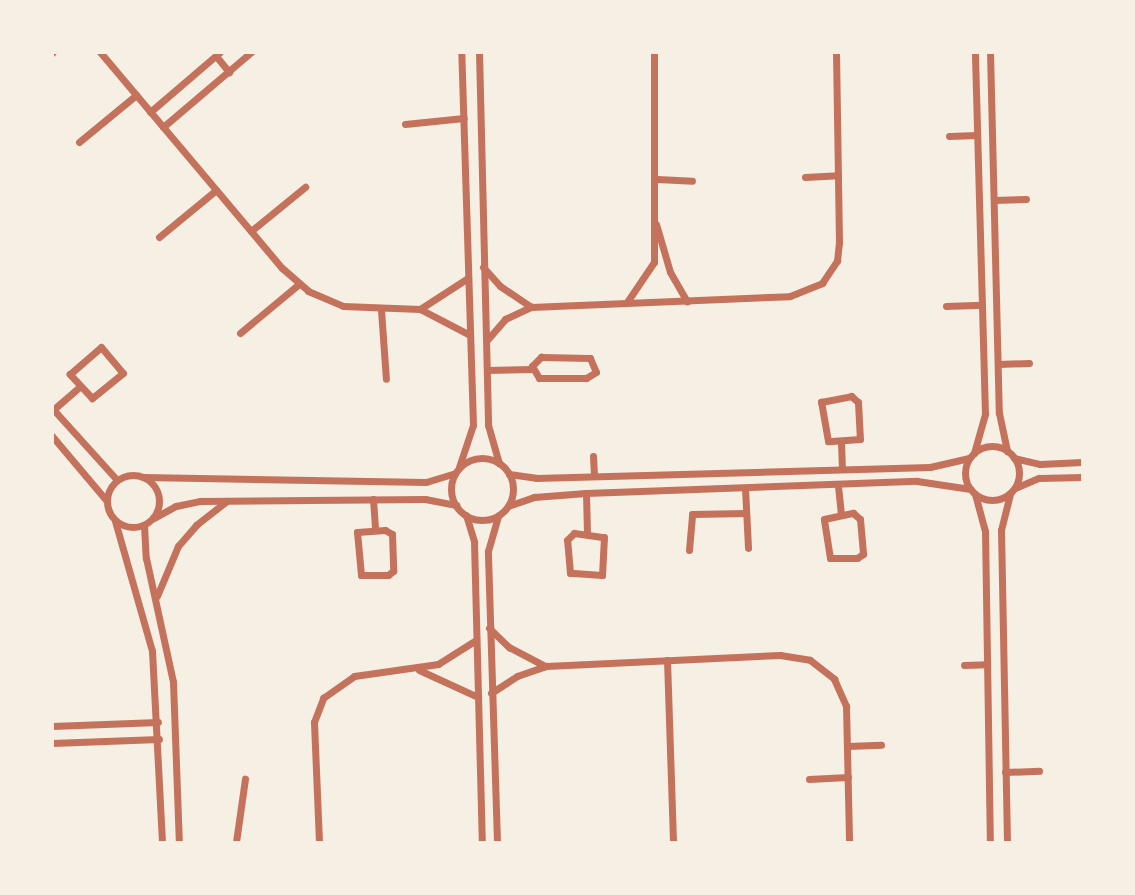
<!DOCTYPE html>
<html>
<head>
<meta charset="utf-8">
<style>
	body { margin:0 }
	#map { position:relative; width:1135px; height:895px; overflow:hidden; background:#f6efe4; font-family:"Space Grotesk",sans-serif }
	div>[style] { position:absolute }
	.minor>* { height:7px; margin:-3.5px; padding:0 3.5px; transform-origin:3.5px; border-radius:3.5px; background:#c5725c }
	.minor>.ring { margin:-3.5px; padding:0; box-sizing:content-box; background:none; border:7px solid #c5725c; border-radius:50% }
	span { translate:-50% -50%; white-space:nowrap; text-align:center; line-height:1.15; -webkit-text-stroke:6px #f6efe4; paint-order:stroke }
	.frame { position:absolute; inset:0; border:54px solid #f6efe4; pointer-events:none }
</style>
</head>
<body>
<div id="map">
	<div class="minor">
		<div style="left:100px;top:52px;width:282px;rotate:49.9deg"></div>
		<div style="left:282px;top:268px;width:35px;rotate:41deg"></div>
		<div style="left:308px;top:291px;width:38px;rotate:23deg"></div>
		<div style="left:343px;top:306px;width:77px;rotate:2.2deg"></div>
		<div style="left:420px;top:309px;width:57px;rotate:-32.9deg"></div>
		<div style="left:479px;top:52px;width:373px;rotate:88.6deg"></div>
		<div style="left:488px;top:425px;width:40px;rotate:74deg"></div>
		<div style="left:990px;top:52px;width:361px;rotate:88.6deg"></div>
		<div style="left:999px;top:413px;width:39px;rotate:78deg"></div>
		<div style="left:52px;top:53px;width:1px;rotate:-45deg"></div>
		<div style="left:216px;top:56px;width:21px;rotate:51deg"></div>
		<div style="left:150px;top:112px;width:92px;rotate:-40.6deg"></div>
		<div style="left:405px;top:124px;width:59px;rotate:-5.8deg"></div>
		<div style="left:163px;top:127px;width:116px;rotate:-40.4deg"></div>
		<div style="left:949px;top:136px;width:28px;rotate:-2deg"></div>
		<div style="left:79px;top:142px;width:74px;rotate:-39.5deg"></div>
		<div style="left:805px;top:177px;width:33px;rotate:-3deg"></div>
		<div style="left:657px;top:179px;width:35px;rotate:3deg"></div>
		<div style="left:994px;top:200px;width:32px;rotate:-2deg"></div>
		<div style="left:656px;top:224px;width:50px;rotate:73.7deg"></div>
		<div style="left:670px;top:272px;width:34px;rotate:60deg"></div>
		<div style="left:251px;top:231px;width:70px;rotate:-39.2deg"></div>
		<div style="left:159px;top:237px;width:74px;rotate:-39.5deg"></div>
		<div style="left:483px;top:267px;width:25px;rotate:48deg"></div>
		<div style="left:500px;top:286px;width:37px;rotate:34deg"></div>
		<div style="left:627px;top:302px;width:48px;rotate:-56deg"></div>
		<div style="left:654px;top:262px;width:210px;rotate:-90deg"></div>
		<div style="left:946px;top:306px;width:36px;rotate:-2deg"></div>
		<div style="left:420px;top:309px;width:56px;rotate:27.5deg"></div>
		<div style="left:381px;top:310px;width:69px;rotate:85.9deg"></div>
		<div style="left:240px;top:333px;width:77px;rotate:-39.7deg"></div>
		<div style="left:487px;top:340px;width:28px;rotate:-49deg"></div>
		<div style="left:505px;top:319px;width:29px;rotate:-25deg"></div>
		<div style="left:531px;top:307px;width:259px;rotate:-2.4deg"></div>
		<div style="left:790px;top:296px;width:35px;rotate:-22deg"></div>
		<div style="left:822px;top:283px;width:27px;rotate:-56deg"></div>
		<div style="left:837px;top:261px;width:18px;rotate:-84deg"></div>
		<div style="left:839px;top:243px;width:191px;rotate:-90.9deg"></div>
		<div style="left:101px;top:347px;width:34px;rotate:50deg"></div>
		<div style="left:123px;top:373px;width:40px;rotate:141deg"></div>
		<div style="left:92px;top:398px;width:33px;rotate:-133deg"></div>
		<div style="left:70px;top:374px;width:41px;rotate:-41.1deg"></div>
		<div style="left:541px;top:357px;width:49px;rotate:1.2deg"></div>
		<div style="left:590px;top:358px;width:15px;rotate:67deg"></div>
		<div style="left:596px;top:372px;width:12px;rotate:149deg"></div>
		<div style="left:586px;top:378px;width:47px;rotate:180deg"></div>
		<div style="left:539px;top:378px;width:14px;rotate:-120deg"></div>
		<div style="left:532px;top:366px;width:13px;rotate:-45deg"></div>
		<div style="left:999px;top:364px;width:30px;rotate:-2deg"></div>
		<div style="left:487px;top:370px;width:45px;rotate:-1.3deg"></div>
		<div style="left:851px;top:396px;width:9px;rotate:41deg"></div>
		<div style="left:858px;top:402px;width:37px;rotate:87deg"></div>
		<div style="left:860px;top:439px;width:32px;rotate:176deg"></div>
		<div style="left:828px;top:441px;width:40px;rotate:-100deg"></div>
		<div style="left:821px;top:402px;width:31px;rotate:-11deg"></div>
		<div style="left:52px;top:408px;width:97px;rotate:47.9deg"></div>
		<div style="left:54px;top:409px;width:33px;rotate:-41deg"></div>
		<div style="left:52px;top:436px;width:84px;rotate:49.8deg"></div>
		<div style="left:841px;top:442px;width:27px;rotate:88deg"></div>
		<div class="ring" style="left:965px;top:446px;width:47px;height:47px"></div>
		<div style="left:974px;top:453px;width:41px;rotate:-74.2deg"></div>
		<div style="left:985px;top:414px;width:362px;rotate:-91.6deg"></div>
		<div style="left:593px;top:456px;width:20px;rotate:87deg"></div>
		<div style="left:1014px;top:458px;width:27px;rotate:13deg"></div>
		<div style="left:1040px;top:464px;width:42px;rotate:-2.7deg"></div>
		<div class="ring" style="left:451px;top:458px;width:55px;height:55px"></div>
		<div style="left:459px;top:467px;width:44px;rotate:-71.6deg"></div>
		<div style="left:473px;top:425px;width:373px;rotate:-91.8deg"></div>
		<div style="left:509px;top:474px;width:27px;rotate:8deg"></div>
		<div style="left:536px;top:478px;width:394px;rotate:-1.6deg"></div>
		<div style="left:930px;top:467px;width:40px;rotate:-13deg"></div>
		<div class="ring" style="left:107px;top:475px;width:45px;height:45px"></div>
		<div style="left:143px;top:477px;width:283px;rotate:1deg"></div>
		<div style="left:426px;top:482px;width:30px;rotate:-17deg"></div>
		<div style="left:838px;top:486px;width:28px;rotate:84deg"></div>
		<div style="left:745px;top:488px;width:60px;rotate:87.1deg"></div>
		<div style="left:1015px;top:488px;width:26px;rotate:-23deg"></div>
		<div style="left:1039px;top:478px;width:43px;rotate:-1.3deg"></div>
		<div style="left:586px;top:493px;width:40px;rotate:88.6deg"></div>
		<div style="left:975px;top:494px;width:38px;rotate:75deg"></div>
		<div style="left:985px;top:531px;width:311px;rotate:89.1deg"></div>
		<div style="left:373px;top:499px;width:31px;rotate:86deg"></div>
		<div style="left:508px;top:506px;width:28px;rotate:-19deg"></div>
		<div style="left:534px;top:497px;width:52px;rotate:-4.4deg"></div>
		<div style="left:586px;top:493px;width:331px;rotate:-2.1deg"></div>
		<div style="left:917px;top:481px;width:54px;rotate:8.6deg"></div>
		<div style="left:853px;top:513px;width:9px;rotate:41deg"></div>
		<div style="left:860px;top:519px;width:35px;rotate:85deg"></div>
		<div style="left:863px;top:554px;width:7px;rotate:146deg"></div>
		<div style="left:857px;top:558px;width:27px;rotate:180deg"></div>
		<div style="left:830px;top:558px;width:39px;rotate:-99deg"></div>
		<div style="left:824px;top:519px;width:30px;rotate:-12deg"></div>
		<div style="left:466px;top:515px;width:28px;rotate:73deg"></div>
		<div style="left:474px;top:542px;width:300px;rotate:88.5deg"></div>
		<div style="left:154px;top:518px;width:25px;rotate:-29deg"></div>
		<div style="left:176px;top:506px;width:25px;rotate:-12deg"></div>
		<div style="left:200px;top:501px;width:225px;rotate:-0.5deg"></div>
		<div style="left:425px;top:499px;width:32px;rotate:11deg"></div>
		<div style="left:115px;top:521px;width:135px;rotate:74.1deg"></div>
		<div style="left:152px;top:651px;width:191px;rotate:87deg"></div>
		<div style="left:144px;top:525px;width:33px;rotate:87deg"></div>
		<div style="left:146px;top:558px;width:127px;rotate:77.7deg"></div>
		<div style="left:173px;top:682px;width:160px;rotate:87.9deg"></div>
		<div style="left:385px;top:530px;width:8px;rotate:30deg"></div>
		<div style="left:392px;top:534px;width:37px;rotate:88deg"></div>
		<div style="left:393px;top:571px;width:6px;rotate:141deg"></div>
		<div style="left:388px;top:575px;width:27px;rotate:180deg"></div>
		<div style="left:361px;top:575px;width:43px;rotate:-95.3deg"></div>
		<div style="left:357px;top:532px;width:28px;rotate:-4deg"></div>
		<div style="left:574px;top:533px;width:30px;rotate:8deg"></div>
		<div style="left:604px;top:537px;width:38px;rotate:93deg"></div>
		<div style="left:602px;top:575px;width:32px;rotate:-176deg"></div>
		<div style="left:570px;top:573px;width:33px;rotate:-95deg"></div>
		<div style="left:567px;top:540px;width:10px;rotate:-45deg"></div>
		<div style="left:689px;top:550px;width:36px;rotate:-85deg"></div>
		<div style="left:692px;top:514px;width:54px;rotate:-1.1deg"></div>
		<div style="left:157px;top:596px;width:54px;rotate:-67.2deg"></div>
		<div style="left:178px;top:546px;width:28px;rotate:-49deg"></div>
		<div style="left:196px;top:525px;width:39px;rotate:-38deg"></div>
		<div style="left:489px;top:628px;width:28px;rotate:44deg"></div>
		<div style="left:509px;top:647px;width:41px;rotate:27.8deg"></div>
		<div style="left:667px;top:660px;width:182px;rotate:88.1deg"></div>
		<div style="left:964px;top:665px;width:23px;rotate:-2deg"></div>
		<div style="left:419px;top:670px;width:65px;rotate:24.6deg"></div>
		<div style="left:491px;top:693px;width:31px;rotate:-33deg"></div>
		<div style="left:517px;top:676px;width:31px;rotate:-19deg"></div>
		<div style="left:546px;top:666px;width:234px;rotate:-2.7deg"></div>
		<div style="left:780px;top:655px;width:30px;rotate:9deg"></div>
		<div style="left:810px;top:660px;width:31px;rotate:38deg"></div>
		<div style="left:834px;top:679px;width:30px;rotate:66deg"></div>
		<div style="left:846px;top:706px;width:136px;rotate:88.7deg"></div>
		<div style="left:52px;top:726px;width:106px;rotate:-2.2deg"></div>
		<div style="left:52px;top:743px;width:107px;rotate:-2.1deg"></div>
		<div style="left:847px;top:746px;width:34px;rotate:-2deg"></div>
		<div style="left:1005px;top:772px;width:34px;rotate:-2deg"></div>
		<div style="left:809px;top:779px;width:39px;rotate:-3deg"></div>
		<div style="left:236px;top:842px;width:64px;rotate:-81.9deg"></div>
		<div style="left:319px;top:842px;width:120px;rotate:-92.4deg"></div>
		<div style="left:314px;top:722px;width:26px;rotate:-69deg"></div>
		<div style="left:323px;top:698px;width:38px;rotate:-35deg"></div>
		<div style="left:354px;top:676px;width:85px;rotate:-8.1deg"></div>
		<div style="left:438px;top:664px;width:45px;rotate:-32.3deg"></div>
		<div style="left:497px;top:842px;width:291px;rotate:-91.8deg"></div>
		<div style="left:488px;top:551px;width:37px;rotate:-74deg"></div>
		<div style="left:1007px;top:842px;width:312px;rotate:-91.1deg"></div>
		<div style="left:1001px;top:530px;width:38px;rotate:-76deg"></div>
	</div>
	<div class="frame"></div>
</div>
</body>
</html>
